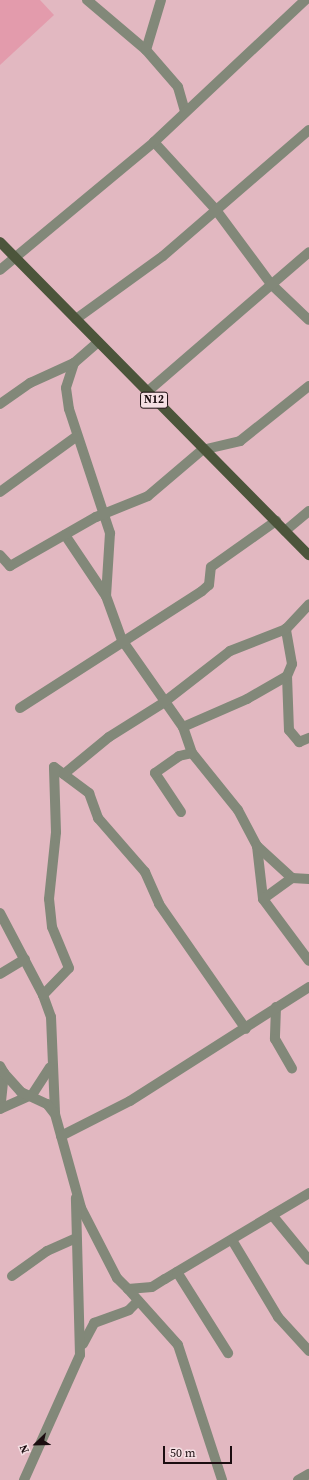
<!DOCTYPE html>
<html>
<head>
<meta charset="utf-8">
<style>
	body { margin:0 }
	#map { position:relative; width:309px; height:1480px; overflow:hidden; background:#e2b8c1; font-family:"Source Serif 4",serif }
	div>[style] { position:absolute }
	.green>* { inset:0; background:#e39bac }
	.street>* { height:10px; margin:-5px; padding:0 5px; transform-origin:5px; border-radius:5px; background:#828879 }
	.primary>* { height:10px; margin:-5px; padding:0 5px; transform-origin:5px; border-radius:5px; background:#4c553b }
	span { translate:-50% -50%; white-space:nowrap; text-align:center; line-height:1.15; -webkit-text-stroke:3px #f5dfe3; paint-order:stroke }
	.shield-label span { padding:1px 3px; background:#f5dfe3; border:1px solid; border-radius:3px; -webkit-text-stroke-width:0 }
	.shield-label { font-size:11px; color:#1b0d10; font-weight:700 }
	.north { position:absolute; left:16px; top:1424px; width:40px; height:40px; -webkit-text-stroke:3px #f5dfe3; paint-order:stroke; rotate:247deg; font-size:11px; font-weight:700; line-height:16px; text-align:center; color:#1b0d10 }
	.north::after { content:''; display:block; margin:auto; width:14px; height:18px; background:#1b0d10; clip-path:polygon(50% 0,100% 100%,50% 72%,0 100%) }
	.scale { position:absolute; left:163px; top:1446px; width:69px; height:18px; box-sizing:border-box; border:2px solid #1b0d10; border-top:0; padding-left:5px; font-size:12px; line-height:14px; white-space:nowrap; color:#1b0d10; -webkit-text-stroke:3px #f5dfe3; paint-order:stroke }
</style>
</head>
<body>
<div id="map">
	<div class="green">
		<div style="clip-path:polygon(0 0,40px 0,54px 15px,0 65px)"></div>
	</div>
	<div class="street">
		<div style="left:87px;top:0;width:77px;rotate:40.3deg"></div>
		<div style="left:146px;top:50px;width:49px;rotate:49.1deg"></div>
		<div style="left:178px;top:87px;width:26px;rotate:74deg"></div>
		<div style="left:146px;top:50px;width:52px;rotate:-73.3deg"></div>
		<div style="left:154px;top:142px;width:92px;rotate:47.6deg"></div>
		<div style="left:216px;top:210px;width:92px;rotate:53.4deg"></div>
		<div style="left:271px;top:284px;width:52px;rotate:43.5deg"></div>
		<div style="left:0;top:270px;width:200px;rotate:-39.7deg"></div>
		<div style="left:154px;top:142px;width:207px;rotate:-43.2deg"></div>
		<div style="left:76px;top:319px;width:107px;rotate:-35.9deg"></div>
		<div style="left:163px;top:256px;width:193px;rotate:-40.8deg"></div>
		<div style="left:74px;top:363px;width:26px;rotate:108deg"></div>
		<div style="left:66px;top:388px;width:21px;rotate:82deg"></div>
		<div style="left:69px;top:409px;width:131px;rotate:71.7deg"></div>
		<div style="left:110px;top:533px;width:63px;rotate:93.6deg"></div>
		<div style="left:106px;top:596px;width:47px;rotate:70deg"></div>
		<div style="left:122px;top:640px;width:106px;rotate:55deg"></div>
		<div style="left:183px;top:727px;width:28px;rotate:71deg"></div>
		<div style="left:192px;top:753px;width:73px;rotate:51.1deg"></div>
		<div style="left:238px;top:810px;width:41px;rotate:62.2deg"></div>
		<div style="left:257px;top:846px;width:53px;rotate:83.5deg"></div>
		<div style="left:263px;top:899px;width:77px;rotate:53.4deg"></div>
		<div style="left:147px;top:392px;width:214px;rotate:-40.8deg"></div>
		<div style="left:0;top:404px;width:37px;rotate:-35deg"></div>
		<div style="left:30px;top:383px;width:48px;rotate:-24.4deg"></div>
		<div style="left:74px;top:363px;width:32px;rotate:-41deg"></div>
		<div style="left:0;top:492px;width:95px;rotate:-36deg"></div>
		<div style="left:285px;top:531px;width:31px;rotate:-40deg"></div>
		<div style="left:65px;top:535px;width:73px;rotate:56.1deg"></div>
		<div style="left:0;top:555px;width:15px;rotate:48deg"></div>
		<div style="left:10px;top:566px;width:99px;rotate:-29.7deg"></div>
		<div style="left:96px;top:517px;width:56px;rotate:-22deg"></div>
		<div style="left:148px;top:496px;width:71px;rotate:-40.4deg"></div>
		<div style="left:202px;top:450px;width:39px;rotate:-13deg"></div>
		<div style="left:240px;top:441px;width:88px;rotate:-38.6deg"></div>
		<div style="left:287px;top:676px;width:54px;rotate:87.9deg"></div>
		<div style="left:289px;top:730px;width:16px;rotate:50deg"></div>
		<div style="left:299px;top:742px;width:11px;rotate:-22deg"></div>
		<div style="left:20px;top:708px;width:216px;rotate:-32.7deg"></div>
		<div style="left:202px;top:591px;width:9px;rotate:-41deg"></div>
		<div style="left:209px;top:585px;width:18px;rotate:-84deg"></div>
		<div style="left:211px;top:567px;width:80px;rotate:-35.3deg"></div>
		<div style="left:183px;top:727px;width:70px;rotate:-23.6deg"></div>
		<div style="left:247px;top:699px;width:46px;rotate:-29.9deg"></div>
		<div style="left:287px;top:676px;width:13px;rotate:-67deg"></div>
		<div style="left:292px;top:664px;width:36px;rotate:-100deg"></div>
		<div style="left:286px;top:629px;width:34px;rotate:-47deg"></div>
		<div style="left:54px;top:767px;width:44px;rotate:36.6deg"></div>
		<div style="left:89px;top:793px;width:27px;rotate:70deg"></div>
		<div style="left:98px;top:818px;width:72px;rotate:49deg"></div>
		<div style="left:145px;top:872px;width:35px;rotate:66deg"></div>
		<div style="left:159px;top:904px;width:152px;rotate:55.2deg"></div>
		<div style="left:64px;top:774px;width:58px;rotate:-39.4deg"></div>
		<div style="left:109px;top:737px;width:64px;rotate:-32.2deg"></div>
		<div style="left:163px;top:703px;width:85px;rotate:-37.8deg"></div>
		<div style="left:230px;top:651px;width:60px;rotate:-21.4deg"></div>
		<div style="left:181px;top:812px;width:47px;rotate:-123.7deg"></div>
		<div style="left:155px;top:773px;width:29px;rotate:-35deg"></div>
		<div style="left:179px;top:756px;width:13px;rotate:-13deg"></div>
		<div style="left:257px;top:846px;width:47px;rotate:42.4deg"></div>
		<div style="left:292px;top:878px;width:17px;rotate:3deg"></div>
		<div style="left:263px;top:899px;width:36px;rotate:-36deg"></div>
		<div style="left:0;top:913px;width:93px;rotate:62.3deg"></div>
		<div style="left:43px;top:995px;width:23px;rotate:70deg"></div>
		<div style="left:51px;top:1017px;width:97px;rotate:87.6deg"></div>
		<div style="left:55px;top:1114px;width:98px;rotate:74.5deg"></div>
		<div style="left:81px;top:1208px;width:79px;rotate:62.8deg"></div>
		<div style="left:117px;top:1278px;width:16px;rotate:45deg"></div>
		<div style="left:128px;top:1289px;width:24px;rotate:-5deg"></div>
		<div style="left:152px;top:1287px;width:15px;rotate:-32deg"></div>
		<div style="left:165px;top:1279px;width:168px;rotate:-30.8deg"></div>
		<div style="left:0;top:974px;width:29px;rotate:-31deg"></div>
		<div style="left:43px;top:995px;width:37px;rotate:-46deg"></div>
		<div style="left:69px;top:968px;width:44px;rotate:-112.5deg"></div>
		<div style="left:52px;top:927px;width:28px;rotate:-96deg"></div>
		<div style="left:49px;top:899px;width:67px;rotate:-84deg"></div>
		<div style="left:56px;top:832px;width:65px;rotate:-91.8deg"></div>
		<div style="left:276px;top:1007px;width:32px;rotate:92deg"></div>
		<div style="left:275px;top:1039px;width:34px;rotate:60deg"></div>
		<div style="left:0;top:1066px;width:8px;rotate:60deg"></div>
		<div style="left:4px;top:1073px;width:36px;rotate:96deg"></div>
		<div style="left:0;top:1109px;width:35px;rotate:-24deg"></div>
		<div style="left:32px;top:1095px;width:33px;rotate:-57deg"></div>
		<div style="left:4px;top:1073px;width:25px;rotate:48deg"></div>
		<div style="left:21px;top:1092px;width:29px;rotate:25deg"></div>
		<div style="left:47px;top:1104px;width:11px;rotate:52deg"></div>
		<div style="left:61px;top:1136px;width:77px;rotate:-26.9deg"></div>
		<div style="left:130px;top:1101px;width:212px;rotate:-32.5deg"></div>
		<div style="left:272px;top:1215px;width:58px;rotate:50.6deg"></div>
		<div style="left:232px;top:1240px;width:90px;rotate:59.1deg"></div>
		<div style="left:278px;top:1317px;width:46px;rotate:47.6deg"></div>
		<div style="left:177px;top:1272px;width:96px;rotate:57.8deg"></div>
		<div style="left:12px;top:1276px;width:43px;rotate:-35.5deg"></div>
		<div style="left:47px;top:1251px;width:32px;rotate:-24deg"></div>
		<div style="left:128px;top:1289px;width:75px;rotate:48.2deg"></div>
		<div style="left:178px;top:1345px;width:142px;rotate:71.9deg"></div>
		<div style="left:83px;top:1344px;width:24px;rotate:-62deg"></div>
		<div style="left:94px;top:1323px;width:37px;rotate:-20deg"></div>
		<div style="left:129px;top:1310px;width:13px;rotate:-45deg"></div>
		<div style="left:24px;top:1480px;width:137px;rotate:-65.9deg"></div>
		<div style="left:80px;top:1355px;width:157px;rotate:-91.5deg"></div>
		<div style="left:298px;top:1480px;width:13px;rotate:-29deg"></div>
	</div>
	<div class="primary">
		<div style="left:0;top:242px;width:440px;rotate:45.4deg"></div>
	</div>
	<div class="shield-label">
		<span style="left:154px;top:400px">N12</span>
	</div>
	<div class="north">N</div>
	<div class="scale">50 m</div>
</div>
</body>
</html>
